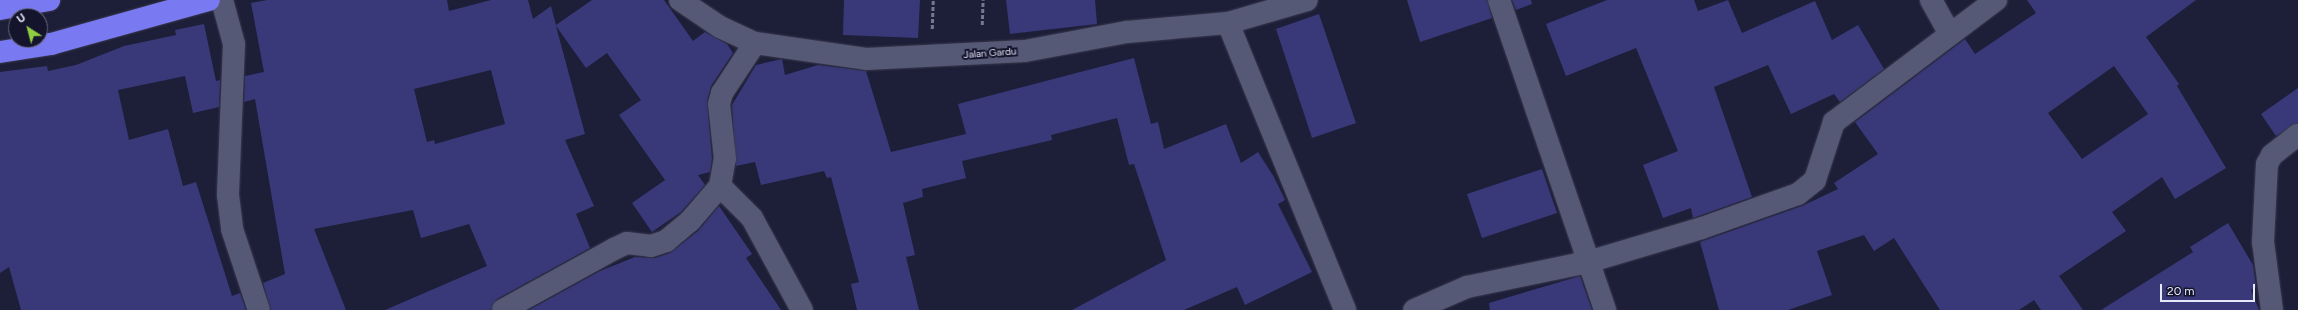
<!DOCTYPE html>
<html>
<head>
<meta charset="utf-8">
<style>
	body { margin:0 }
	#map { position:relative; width:2298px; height:310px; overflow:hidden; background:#1d1e37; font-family:Figtree,sans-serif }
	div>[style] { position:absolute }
	.building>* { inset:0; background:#39397a }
	.path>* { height:2.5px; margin-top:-1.25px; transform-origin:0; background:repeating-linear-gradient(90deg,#77788e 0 4px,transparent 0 6px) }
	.roads { filter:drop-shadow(0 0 1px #39394f) drop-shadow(0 0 1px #39394f) }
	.minor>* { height:22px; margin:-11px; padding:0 11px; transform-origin:11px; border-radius:11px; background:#565976 }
	.highway>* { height:22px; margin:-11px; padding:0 11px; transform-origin:11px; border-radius:11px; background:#7979f1 }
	span { translate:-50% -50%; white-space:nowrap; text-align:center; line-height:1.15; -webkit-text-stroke:4px #14142d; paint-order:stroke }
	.street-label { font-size:10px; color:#e7e9fb }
	.north { position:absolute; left:8px; top:8px; width:40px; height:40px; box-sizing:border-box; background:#14142d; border:1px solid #68697f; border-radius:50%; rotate:324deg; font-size:11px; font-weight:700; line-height:16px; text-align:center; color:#e7e9fb }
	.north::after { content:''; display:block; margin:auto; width:14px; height:18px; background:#91cd40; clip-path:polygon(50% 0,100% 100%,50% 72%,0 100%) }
	.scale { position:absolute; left:2160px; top:284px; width:95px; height:18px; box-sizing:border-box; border:2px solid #e7e9fb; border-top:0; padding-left:5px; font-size:12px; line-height:14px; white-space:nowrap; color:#e7e9fb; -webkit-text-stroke:3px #14142d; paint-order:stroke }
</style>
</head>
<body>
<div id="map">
	<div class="building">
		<div style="clip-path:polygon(evenodd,267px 0,447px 0,449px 11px,491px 0,528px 0,533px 19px,551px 6px,556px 25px,592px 0,664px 0,693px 41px,705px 32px,727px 44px,733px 53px,711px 86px,707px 101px,712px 159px,710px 172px,698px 175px,705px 185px,681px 212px,652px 232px,632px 203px,665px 180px,619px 115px,641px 100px,607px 53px,586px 68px,556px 26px,585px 134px,565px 140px,594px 206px,576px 214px,590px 248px,497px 299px,491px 310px,385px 310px,487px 266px,469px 224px,421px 238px,413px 210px,314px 229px,346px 310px,271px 310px,263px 283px,285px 274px,255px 99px,244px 102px,245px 76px,264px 72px,251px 3px,267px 0,491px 70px,505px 124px,435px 144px,434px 140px,427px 142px,414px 89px,491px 70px)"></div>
		<div style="clip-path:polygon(844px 0,920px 0,918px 38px,843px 35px)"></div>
		<div style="clip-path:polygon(1006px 0,1095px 0,1097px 24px,1010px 34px)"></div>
		<div style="clip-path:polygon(1407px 0,1487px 0,1492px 18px,1420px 42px)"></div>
		<div style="clip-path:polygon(1512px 0,1531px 0,1532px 4px,1516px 10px)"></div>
		<div style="clip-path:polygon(1607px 0,1694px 0,1698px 11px,1728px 0,1742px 33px,1815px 1px,1832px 40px,1858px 25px,1884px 69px,1840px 102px,1834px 94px,1791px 114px,1768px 65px,1714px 87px,1752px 197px,1693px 218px,1691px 208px,1663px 218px,1643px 165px,1678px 151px,1636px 48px,1566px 76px,1546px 24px)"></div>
		<div style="clip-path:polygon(evenodd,2027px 0,2196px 0,2146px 37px,2179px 84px,2177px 86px,2226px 168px,2175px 199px,2162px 177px,2112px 212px,2126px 231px,2059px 276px,2083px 310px,2041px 310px,2034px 300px,2019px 310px,1940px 310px,1894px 238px,1874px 251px,1864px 235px,1817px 251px,1832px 295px,1788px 310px,1719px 310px,1700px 242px,1802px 206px,1838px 189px,1834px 183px,1878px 154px,1855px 122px,1965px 39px,1975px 54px,2036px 13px,2027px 0,2114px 66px,2148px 114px,2082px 159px,2048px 113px,2114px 66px)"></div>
		<div style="clip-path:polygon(1319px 14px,1356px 123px,1312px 138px,1276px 29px)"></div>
		<div style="clip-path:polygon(204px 24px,216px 81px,220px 80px,219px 107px,193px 113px,185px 76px,118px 90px,129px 140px,168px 129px,183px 186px,196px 182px,232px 296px,240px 293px,246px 310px,21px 310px,9px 267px,0 273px,0 72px,47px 66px,48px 71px,76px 65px,124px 46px,176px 35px,175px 30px)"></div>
		<div style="clip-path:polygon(1134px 58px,1151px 124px,1158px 122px,1164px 149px,1226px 124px,1241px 163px,1258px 152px,1274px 177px,1285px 200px,1278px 204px,1312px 272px,1245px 305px,1237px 287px,1184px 310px,1072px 310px,1166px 260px,1134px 164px,1129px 165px,1117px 118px,1051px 135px,1052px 140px,962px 161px,966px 178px,922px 189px,923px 197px,903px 203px,915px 255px,906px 257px,919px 310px,857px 310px,851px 284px,859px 282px,831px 177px,827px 178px,824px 171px,761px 185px,755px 162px,736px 166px,732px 105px,756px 65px,782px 59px,785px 75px,818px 65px,866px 71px,891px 152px,966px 134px,958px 104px)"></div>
		<div style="clip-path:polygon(2298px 88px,2298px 123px,2276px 136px,2261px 114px)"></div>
		<div style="clip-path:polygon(1542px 169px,1557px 213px,1482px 238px,1467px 194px)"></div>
		<div style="clip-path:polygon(719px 206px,752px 254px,746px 258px,781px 310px,529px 310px,600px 271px,635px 257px,655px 258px,670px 253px,698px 231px)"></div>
		<div style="clip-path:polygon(2228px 223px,2253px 265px,2256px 287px,2251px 290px,2259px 310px,2101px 310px,2193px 252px,2190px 247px)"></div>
		<div style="clip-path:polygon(1580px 276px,1592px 310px,1490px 310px,1489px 303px)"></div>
	</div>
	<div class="path">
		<div style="left:982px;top:25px;width:25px;rotate:-88deg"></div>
		<div style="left:932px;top:29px;width:29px;rotate:-88deg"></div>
	</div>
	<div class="roads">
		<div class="minor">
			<div style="left:222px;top:0;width:46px;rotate:74.7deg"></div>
			<div style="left:234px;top:44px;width:151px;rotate:92.3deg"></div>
			<div style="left:228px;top:195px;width:34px;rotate:83deg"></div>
			<div style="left:232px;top:229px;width:85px;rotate:71.6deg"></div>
			<div style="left:680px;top:0;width:48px;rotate:34deg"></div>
			<div style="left:720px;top:27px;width:38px;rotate:25deg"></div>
			<div style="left:755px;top:43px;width:112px;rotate:8.2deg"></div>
			<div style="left:866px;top:59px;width:159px;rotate:-2.9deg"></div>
			<div style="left:1025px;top:51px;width:104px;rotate:-10.6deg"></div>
			<div style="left:1127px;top:32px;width:101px;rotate:-5.1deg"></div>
			<div style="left:1228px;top:23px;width:82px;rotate:-16.2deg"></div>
			<div style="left:1499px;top:0;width:328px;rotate:71.1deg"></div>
			<div style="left:1931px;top:0;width:39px;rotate:61deg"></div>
			<div style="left:1228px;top:23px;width:310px;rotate:67.8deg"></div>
			<div style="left:720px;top:186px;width:45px;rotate:45deg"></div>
			<div style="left:752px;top:218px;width:105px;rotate:61.5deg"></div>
			<div style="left:503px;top:310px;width:127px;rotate:-28.8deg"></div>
			<div style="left:614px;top:249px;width:14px;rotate:-25deg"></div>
			<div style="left:627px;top:243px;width:24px;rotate:7deg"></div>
			<div style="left:651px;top:246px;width:16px;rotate:-18deg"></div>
			<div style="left:666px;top:241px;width:31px;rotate:-40deg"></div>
			<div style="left:690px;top:221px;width:46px;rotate:-49.4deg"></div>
			<div style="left:720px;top:186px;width:27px;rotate:-80deg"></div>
			<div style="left:725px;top:159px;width:55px;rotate:-96.2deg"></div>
			<div style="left:719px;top:104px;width:11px;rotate:-75deg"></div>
			<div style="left:722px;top:93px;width:60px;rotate:-56.6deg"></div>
			<div style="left:1414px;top:310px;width:58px;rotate:-23.5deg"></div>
			<div style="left:1467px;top:287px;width:124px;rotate:-11.7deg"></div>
			<div style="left:1588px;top:262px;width:119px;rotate:-16.6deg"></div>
			<div style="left:1702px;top:228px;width:102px;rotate:-19.5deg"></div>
			<div style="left:1798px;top:194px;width:22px;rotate:-39deg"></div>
			<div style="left:1815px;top:180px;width:61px;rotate:-71.9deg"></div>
			<div style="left:1834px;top:122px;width:203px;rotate:-37deg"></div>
			<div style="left:2272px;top:310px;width:69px;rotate:-97.5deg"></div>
			<div style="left:2263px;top:242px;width:78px;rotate:-87.1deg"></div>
			<div style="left:2267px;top:164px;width:10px;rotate:-61deg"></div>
			<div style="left:2272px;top:155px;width:33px;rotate:-38deg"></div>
		</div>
		<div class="highway">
			<div style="left:0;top:9px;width:50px;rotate:-10.4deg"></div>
			<div style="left:0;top:52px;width:52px;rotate:-8.9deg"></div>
			<div style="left:51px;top:44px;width:164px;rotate:-15.6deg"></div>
		</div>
	</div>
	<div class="street-label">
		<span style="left:990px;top:53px;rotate:-4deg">Jalan Gardu</span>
	</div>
	<div class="north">U</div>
	<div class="scale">20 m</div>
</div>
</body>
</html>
